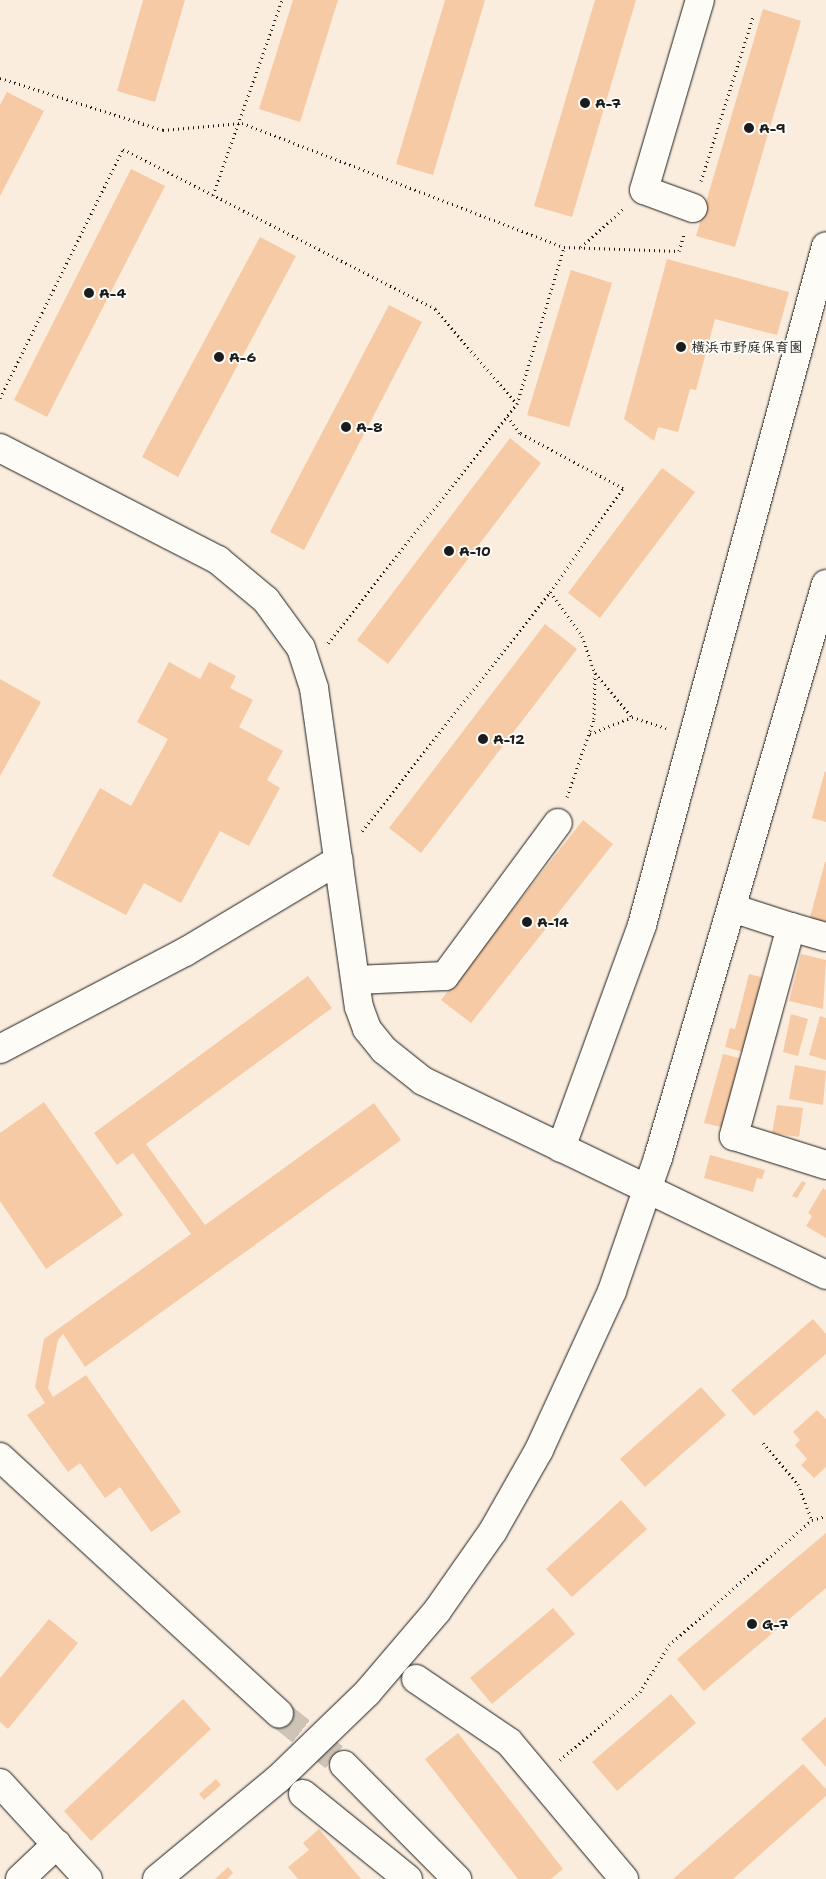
<!DOCTYPE html>
<html>
<head>
<meta charset="utf-8">
<style>
	body { margin:0 }
	#map { position:relative; width:826px; height:1879px; overflow:hidden; background:#fbedde; font-family:"Shantell Sans","Klee One",sans-serif }
	div>[style] { position:absolute }
	.building>* { inset:0; background:#f6caa5 }
	.minor-tunnel>* { height:28px; margin-top:-14px; transform-origin:0; background:repeating-linear-gradient(90deg,#cec3b7 0 28px,transparent 0 42px) }
	.path>* { height:3px; margin-top:-1.5px; transform-origin:0; background:repeating-linear-gradient(90deg,#1c1c1c 0 1px,transparent 0 5px) }
	.roads { filter:drop-shadow(0 0 1px #1c1c1c) drop-shadow(0 0 1px #1c1c1c) }
	.minor>* { height:28px; margin:-14px; padding:0 14px; transform-origin:14px; border-radius:14px; background:#fdfcf7 }
	.dots>* { width:14px; height:14px; translate:-50% -50%; box-sizing:border-box; border:2px solid #fdfcf7; border-radius:50% }
	span { translate:-50% -50%; white-space:nowrap; text-align:center; line-height:1.15; -webkit-text-stroke:4px #fdfcf7; paint-order:stroke }
	.poi-label { font-size:14px; color:#1c1c1c; font-weight:700 }
	.left { translate:0 -50%; text-align:left }
</style>
</head>
<body>
<div id="map">
	<div class="building">
		<div style="clip-path:polygon(143px 0,185px 0,155px 102px,117px 91px)"></div>
		<div style="clip-path:polygon(293px 0,338px 0,300px 122px,259px 109px)"></div>
		<div style="clip-path:polygon(445px 0,485px 0,433px 175px,396px 164px)"></div>
		<div style="clip-path:polygon(595px 0,636px 0,572px 217px,534px 206px)"></div>
		<div style="clip-path:polygon(763px 9px,801px 21px,735px 247px,696px 236px)"></div>
		<div style="clip-path:polygon(7px 92px,44px 111px,0 196px,0 105px)"></div>
		<div style="clip-path:polygon(131px 169px,165px 186px,47px 417px,14px 400px)"></div>
		<div style="clip-path:polygon(260px 237px,296px 256px,178px 477px,142px 457px)"></div>
		<div style="clip-path:polygon(667px 259px,789px 292px,777px 335px,715px 319px,696px 390px,690px 389px,678px 432px,658px 427px,654px 441px,624px 419px)"></div>
		<div style="clip-path:polygon(571px 270px,612px 283px,569px 427px,527px 415px)"></div>
		<div style="clip-path:polygon(389px 305px,422px 322px,304px 550px,270px 532px)"></div>
		<div style="clip-path:polygon(510px 438px,541px 463px,388px 664px,357px 640px)"></div>
		<div style="clip-path:polygon(662px 468px,695px 492px,600px 618px,568px 593px)"></div>
		<div style="clip-path:polygon(545px 624px,577px 649px,421px 853px,389px 828px)"></div>
		<div style="clip-path:polygon(169px 662px,200px 679px,209px 662px,236px 676px,230px 688px,253px 700px,239px 727px,283px 751px,267px 780px,280px 788px,249px 846px,220px 831px,181px 903px,144px 883px,126px 915px,52px 876px,100px 788px,131px 806px,168px 739px,137px 722px)"></div>
		<div style="clip-path:polygon(0 679px,41px 702px,0 776px)"></div>
		<div style="clip-path:polygon(825px 771px,826px 772px,826px 822px,812px 818px)"></div>
		<div style="clip-path:polygon(583px 820px,613px 844px,471px 1023px,441px 1000px)"></div>
		<div style="clip-path:polygon(825px 862px,826px 862px,826px 926px,809px 921px)"></div>
		<div style="clip-path:polygon(801px 954px,826px 960px,823px 1009px,789px 1001px)"></div>
		<div style="clip-path:polygon(749px 974px,765px 978px,747px 1053px,725px 1047px,730px 1028px,735px 1029px)"></div>
		<div style="clip-path:polygon(308px 976px,332px 1008px,146px 1144px,205px 1225px,374px 1103px,401px 1140px,85px 1367px,63px 1334px,58px 1340px,48px 1388px,53px 1397px,86px 1375px,181px 1512px,151px 1532px,120px 1487px,105px 1498px,80px 1463px,68px 1472px,27px 1415px,45px 1403px,35px 1387px,44px 1339px,191px 1234px,133px 1153px,117px 1165px,94px 1133px)"></div>
		<div style="clip-path:polygon(791px 1014px,808px 1019px,798px 1056px,783px 1052px)"></div>
		<div style="clip-path:polygon(820px 1016px,826px 1018px,826px 1060px,809px 1055px)"></div>
		<div style="clip-path:polygon(723px 1054px,743px 1059px,725px 1128px,704px 1123px)"></div>
		<div style="clip-path:polygon(795px 1065px,826px 1071px,823px 1105px,789px 1099px)"></div>
		<div style="clip-path:polygon(44px 1102px,123px 1215px,46px 1269px,0 1201px,0 1133px)"></div>
		<div style="clip-path:polygon(777px 1105px,803px 1108px,799px 1137px,772px 1133px)"></div>
		<div style="clip-path:polygon(710px 1155px,765px 1170px,762px 1179px,757px 1178px,753px 1192px,704px 1178px)"></div>
		<div style="clip-path:polygon(802px 1181px,806px 1183px,797px 1198px,792px 1196px)"></div>
		<div style="clip-path:polygon(823px 1188px,826px 1190px,826px 1238px,806px 1226px,812px 1216px,808px 1213px)"></div>
		<div style="clip-path:polygon(813px 1319px,826px 1334px,826px 1354px,754px 1416px,731px 1390px)"></div>
		<div style="clip-path:polygon(701px 1387px,726px 1415px,645px 1487px,620px 1459px)"></div>
		<div style="clip-path:polygon(817px 1410px,826px 1419px,826px 1467px,814px 1478px,801px 1465px,807px 1459px,795px 1445px,800px 1440px,793px 1432px)"></div>
		<div style="clip-path:polygon(621px 1500px,647px 1529px,572px 1597px,546px 1569px)"></div>
		<div style="clip-path:polygon(826px 1533px,826px 1588px,704px 1691px,677px 1659px)"></div>
		<div style="clip-path:polygon(553px 1608px,575px 1634px,492px 1704px,470px 1678px)"></div>
		<div style="clip-path:polygon(49px 1619px,78px 1643px,8px 1729px,0 1722px,0 1678px)"></div>
		<div style="clip-path:polygon(671px 1694px,696px 1723px,617px 1791px,592px 1762px)"></div>
		<div style="clip-path:polygon(183px 1699px,211px 1729px,91px 1841px,64px 1811px)"></div>
		<div style="clip-path:polygon(826px 1717px,826px 1767px,801px 1739px)"></div>
		<div style="clip-path:polygon(458px 1733px,563px 1869px,551px 1879px,518px 1879px,425px 1759px)"></div>
		<div style="clip-path:polygon(803px 1764px,826px 1789px,826px 1796px,733px 1879px,673px 1879px)"></div>
		<div style="clip-path:polygon(216px 1779px,221px 1785px,204px 1800px,199px 1794px)"></div>
		<div style="clip-path:polygon(319px 1829px,361px 1879px,298px 1879px,288px 1867px,309px 1850px,303px 1843px)"></div>
		<div style="clip-path:polygon(228px 1867px,233px 1873px,227px 1879px,215px 1879px)"></div>
	</div>
	<div class="minor-tunnel">
		<div style="left:279px;top:1714px;width:83px;rotate:38.1deg"></div>
	</div>
	<div class="path">
		<div style="left:0;top:78px;width:171px;rotate:17.7deg"></div>
		<div style="left:163px;top:130px;width:79px;rotate:-5.1deg"></div>
		<div style="left:242px;top:123px;width:345px;rotate:21.1deg"></div>
		<div style="left:564px;top:247px;width:115px;rotate:2deg"></div>
		<div style="left:679px;top:251px;width:17px;rotate:-73deg"></div>
		<div style="left:701px;top:181px;width:172px;rotate:-72.4deg"></div>
		<div style="left:213px;top:195px;width:207px;rotate:-70.5deg"></div>
		<div style="left:581px;top:247px;width:58px;rotate:-42.2deg"></div>
		<div style="left:0;top:398px;width:278px;rotate:-63.7deg"></div>
		<div style="left:123px;top:149px;width:351px;rotate:27.1deg"></div>
		<div style="left:435px;top:309px;width:125px;rotate:49.2deg"></div>
		<div style="left:550px;top:592px;width:54px;rotate:54deg"></div>
		<div style="left:582px;top:636px;width:39px;rotate:71deg"></div>
		<div style="left:595px;top:673px;width:57px;rotate:49.9deg"></div>
		<div style="left:632px;top:717px;width:36px;rotate:18deg"></div>
		<div style="left:328px;top:643px;width:305px;rotate:-51.7deg"></div>
		<div style="left:517px;top:404px;width:164px;rotate:-73.3deg"></div>
		<div style="left:590px;top:734px;width:45px;rotate:-22deg"></div>
		<div style="left:567px;top:797px;width:83px;rotate:-70.9deg"></div>
		<div style="left:594px;top:719px;width:46px;rotate:-88.8deg"></div>
		<div style="left:362px;top:831px;width:304px;rotate:-51.8deg"></div>
		<div style="left:550px;top:592px;width:127px;rotate:-54.9deg"></div>
		<div style="left:623px;top:488px;width:117px;rotate:-151.9deg"></div>
		<div style="left:520px;top:433px;width:22px;rotate:-126deg"></div>
		<div style="left:763px;top:1443px;width:54px;rotate:49.5deg"></div>
		<div style="left:798px;top:1484px;width:39px;rotate:69deg"></div>
		<div style="left:560px;top:1760px;width:105px;rotate:-40.4deg"></div>
		<div style="left:640px;top:1692px;width:55px;rotate:-58.3deg"></div>
		<div style="left:669px;top:1645px;width:190px;rotate:-41.2deg"></div>
		<div style="left:812px;top:1520px;width:15px;rotate:-16deg"></div>
	</div>
	<div class="roads">
		<div class="minor">
			<div style="left:693px;top:208px;width:52px;rotate:-159.8deg"></div>
			<div style="left:644px;top:190px;width:198px;rotate:-73.6deg"></div>
			<div style="left:0;top:448px;width:245px;rotate:27.2deg"></div>
			<div style="left:218px;top:560px;width:62px;rotate:39.8deg"></div>
			<div style="left:266px;top:600px;width:59px;rotate:53.9deg"></div>
			<div style="left:301px;top:648px;width:42px;rotate:72deg"></div>
			<div style="left:314px;top:688px;width:322px;rotate:82deg"></div>
			<div style="left:359px;top:1007px;width:23px;rotate:70deg"></div>
			<div style="left:367px;top:1029px;width:27px;rotate:51deg"></div>
			<div style="left:384px;top:1050px;width:50px;rotate:38.5deg"></div>
			<div style="left:423px;top:1081px;width:447px;rotate:25.7deg"></div>
			<div style="left:732px;top:908px;width:62px;rotate:17.9deg"></div>
			<div style="left:791px;top:927px;width:217px;rotate:105.3deg"></div>
			<div style="left:734px;top:1136px;width:96px;rotate:17.5deg"></div>
			<div style="left:791px;top:927px;width:36px;rotate:16deg"></div>
			<div style="left:356px;top:980px;width:89px;rotate:-2.6deg"></div>
			<div style="left:445px;top:976px;width:190px;rotate:-53.6deg"></div>
			<div style="left:0;top:1049px;width:209px;rotate:-27.7deg"></div>
			<div style="left:185px;top:952px;width:179px;rotate:-30.9deg"></div>
			<div style="left:561px;top:1148px;width:237px;rotate:-70deg"></div>
			<div style="left:642px;top:925px;width:703px;rotate:-74.84deg"></div>
			<div style="left:0;top:1457px;width:379px;rotate:42.6deg"></div>
			<div style="left:416px;top:1679px;width:112px;rotate:34.1deg"></div>
			<div style="left:509px;top:1742px;width:179px;rotate:50deg"></div>
			<div style="left:344px;top:1765px;width:161px;rotate:45.3deg"></div>
			<div style="left:0;top:1783px;width:130px;rotate:47.5deg"></div>
			<div style="left:303px;top:1794px;width:135px;rotate:39deg"></div>
			<div style="left:20px;top:1879px;width:51px;rotate:-43.4deg"></div>
			<div style="left:157px;top:1879px;width:158px;rotate:-39.6deg"></div>
			<div style="left:279px;top:1778px;width:122px;rotate:-44deg"></div>
			<div style="left:367px;top:1693px;width:108px;rotate:-49.5deg"></div>
			<div style="left:437px;top:1611px;width:98px;rotate:-55deg"></div>
			<div style="left:493px;top:1531px;width:93px;rotate:-60.4deg"></div>
			<div style="left:539px;top:1450px;width:175px;rotate:-65.3deg"></div>
			<div style="left:612px;top:1291px;width:141px;rotate:-70.9deg"></div>
			<div style="left:658px;top:1158px;width:598px;rotate:-73.69deg"></div>
		</div>
	</div>
	<div class="dots">
		<div style="left:585px;top:103px;background:#1c1c1c"></div>
		<div style="left:749px;top:128px;background:#1c1c1c"></div>
		<div style="left:89px;top:293px;background:#1c1c1c"></div>
		<div style="left:681px;top:347px;background:#1c1c1c"></div>
		<div style="left:219px;top:357px;background:#1c1c1c"></div>
		<div style="left:346px;top:427px;background:#1c1c1c"></div>
		<div style="left:449px;top:551px;background:#1c1c1c"></div>
		<div style="left:483px;top:739px;background:#1c1c1c"></div>
		<div style="left:527px;top:922px;background:#1c1c1c"></div>
		<div style="left:752px;top:1624px;background:#1c1c1c"></div>
	</div>
	<div class="poi-label">
		<span class="left" style="left:595px;top:103px">A-7</span>
		<span class="left" style="left:759px;top:128px">A-9</span>
		<span class="left" style="left:99px;top:293px">A-4</span>
		<span class="left" style="left:691px;top:347px">横浜市野庭保育園</span>
		<span class="left" style="left:229px;top:357px">A-6</span>
		<span class="left" style="left:356px;top:427px">A-8</span>
		<span class="left" style="left:459px;top:551px">A-10</span>
		<span class="left" style="left:493px;top:739px">A-12</span>
		<span class="left" style="left:537px;top:922px">A-14</span>
		<span class="left" style="left:762px;top:1624px">G-7</span>
	</div>
</div>
</body>
</html>
